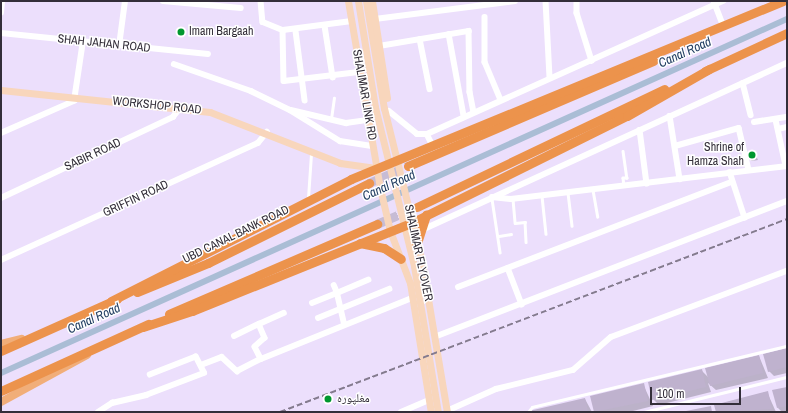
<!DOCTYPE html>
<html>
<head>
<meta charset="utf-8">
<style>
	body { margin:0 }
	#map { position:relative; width:788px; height:413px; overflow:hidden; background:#ecdffc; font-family:"Archivo Narrow","Noto Naskh Arabic",sans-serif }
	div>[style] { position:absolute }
	.shadow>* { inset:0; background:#0003 }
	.canal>* { height:6px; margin:-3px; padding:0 3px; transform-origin:3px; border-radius:3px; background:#aabdd5 }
	.building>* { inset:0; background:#bfb2ce }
	.trunk-tunnel>* { height:9px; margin-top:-4.5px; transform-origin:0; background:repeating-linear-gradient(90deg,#c7bcd5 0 9px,transparent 0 13.5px) }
	.service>* { height:2.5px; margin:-1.25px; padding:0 1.25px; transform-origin:1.25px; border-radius:1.25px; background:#fff }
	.minor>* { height:5.5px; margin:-2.75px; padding:0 2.75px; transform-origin:2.75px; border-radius:2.75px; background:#fff }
	.secondary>* { height:7px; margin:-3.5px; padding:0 3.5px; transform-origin:3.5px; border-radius:3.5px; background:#f8d6bc }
	.primary>* { height:8px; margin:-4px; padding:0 4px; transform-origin:4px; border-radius:4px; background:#f1ae79 }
	.trunk>* { height:9px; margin:-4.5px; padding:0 4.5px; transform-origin:4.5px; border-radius:4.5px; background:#ec934c }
	.rail>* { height:2px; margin-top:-1px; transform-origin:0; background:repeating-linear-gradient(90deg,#847b8e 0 6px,transparent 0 9px) }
	.dots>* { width:11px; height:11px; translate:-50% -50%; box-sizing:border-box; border:2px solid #fff; border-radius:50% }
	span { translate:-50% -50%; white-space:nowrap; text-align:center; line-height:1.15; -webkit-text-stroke:3px #fff; paint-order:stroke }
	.poi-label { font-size:12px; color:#332e39 }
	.left { translate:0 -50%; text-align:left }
	.right { translate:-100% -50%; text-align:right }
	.street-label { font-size:12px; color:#332e39 }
	.water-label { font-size:13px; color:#254064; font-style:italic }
	.frame { position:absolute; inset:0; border:2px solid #332e39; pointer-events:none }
	.scale { position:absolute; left:650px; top:387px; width:91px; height:18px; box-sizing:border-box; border:2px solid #332e39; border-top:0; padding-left:5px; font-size:12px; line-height:14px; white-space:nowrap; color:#332e39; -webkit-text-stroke:3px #fff; paint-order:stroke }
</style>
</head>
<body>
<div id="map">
	<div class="shadow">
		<div style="clip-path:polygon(754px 152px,758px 160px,752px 161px,749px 159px)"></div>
		<div style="clip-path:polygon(787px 349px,787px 373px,774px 376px,769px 371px)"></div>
		<div style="clip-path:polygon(759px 356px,768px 378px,716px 390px,708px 383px,711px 392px,659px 405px,653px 399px,701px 370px,709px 378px)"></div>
		<div style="clip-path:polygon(643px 384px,653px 406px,629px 412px,595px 412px,591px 397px)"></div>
		<div style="clip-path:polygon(787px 388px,787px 412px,782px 412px,778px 408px)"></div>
		<div style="clip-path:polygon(767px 392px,776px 412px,717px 412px,716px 405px)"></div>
		<div style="clip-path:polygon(585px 399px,592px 412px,533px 412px)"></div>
	</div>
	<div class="canal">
		<div style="left:1px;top:373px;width:862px;rotate:-24.25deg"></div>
	</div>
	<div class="building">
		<div style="clip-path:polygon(755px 151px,756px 158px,749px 160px,747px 153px)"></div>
		<div style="clip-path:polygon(787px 348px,787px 367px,768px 372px,763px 354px)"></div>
		<div style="clip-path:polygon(759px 355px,763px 373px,710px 386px,705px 368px)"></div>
		<div style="clip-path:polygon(702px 369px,706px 387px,652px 400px,648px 382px)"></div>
		<div style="clip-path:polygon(644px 383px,648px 401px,594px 412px,590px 396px)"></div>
		<div style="clip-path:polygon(787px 387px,787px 406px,777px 408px,772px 390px)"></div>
		<div style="clip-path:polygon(768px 391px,772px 409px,716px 412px,714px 405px)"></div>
		<div style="clip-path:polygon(585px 398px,588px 412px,529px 412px,529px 411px)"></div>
		<div style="clip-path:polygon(711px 406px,712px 412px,686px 412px,686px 411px)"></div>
	</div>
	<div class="trunk-tunnel">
		<div style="left:369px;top:183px;width:43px;rotate:-23.6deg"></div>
		<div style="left:377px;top:224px;width:34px;rotate:-23deg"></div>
	</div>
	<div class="service">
		<div style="left:331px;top:119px;width:21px;rotate:-82deg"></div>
		<div style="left:623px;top:151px;width:27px;rotate:82deg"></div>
		<div style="left:627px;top:178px;width:4px;rotate:180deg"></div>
		<div style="left:623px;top:178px;width:8px;rotate:83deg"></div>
		<div style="left:593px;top:190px;width:27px;rotate:80deg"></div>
		<div style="left:568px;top:193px;width:33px;rotate:83deg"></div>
		<div style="left:542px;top:196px;width:38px;rotate:84deg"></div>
		<div style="left:308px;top:198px;width:44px;rotate:-86.1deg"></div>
		<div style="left:492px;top:199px;width:54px;rotate:81.4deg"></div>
		<div style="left:513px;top:199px;width:24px;rotate:85deg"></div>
		<div style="left:515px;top:223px;width:10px;rotate:-6deg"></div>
		<div style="left:525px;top:222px;width:20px;rotate:87deg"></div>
		<div style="left:499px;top:236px;width:12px;rotate:-9deg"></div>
		<div style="left:528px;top:412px;width:6px;rotate:-51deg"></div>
		<div style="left:532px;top:407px;width:262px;rotate:-13.5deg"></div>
		<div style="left:644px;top:412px;width:147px;rotate:-13.8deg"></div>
		<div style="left:785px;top:412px;width:2px"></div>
	</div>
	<div class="minor">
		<div style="left:163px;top:1px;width:78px;rotate:5.1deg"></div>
		<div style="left:261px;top:1px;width:21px;rotate:85deg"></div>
		<div style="left:263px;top:22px;width:22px;rotate:22deg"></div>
		<div style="left:283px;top:30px;width:69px;rotate:-7.5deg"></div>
		<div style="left:546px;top:1px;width:77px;rotate:87deg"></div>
		<div style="left:577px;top:1px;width:12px;rotate:90deg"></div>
		<div style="left:577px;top:13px;width:50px;rotate:72.6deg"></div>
		<div style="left:714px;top:1px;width:28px;rotate:69deg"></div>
		<div style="left:1px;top:13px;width:12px;rotate:-85deg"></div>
		<div style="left:485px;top:17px;width:45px;rotate:90deg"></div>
		<div style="left:485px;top:62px;width:41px;rotate:67.2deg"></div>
		<div style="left:375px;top:19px;width:141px;rotate:-7.3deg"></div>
		<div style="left:325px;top:26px;width:52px;rotate:81.1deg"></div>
		<div style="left:283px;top:30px;width:51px;rotate:88.9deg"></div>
		<div style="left:284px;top:81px;width:77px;rotate:-6.8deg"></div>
		<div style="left:296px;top:31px;width:70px;rotate:82.6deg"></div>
		<div style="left:1px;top:33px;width:208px;rotate:5.8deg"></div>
		<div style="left:449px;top:34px;width:83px;rotate:79.6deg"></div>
		<div style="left:420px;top:39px;width:51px;rotate:78.7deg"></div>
		<div style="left:119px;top:46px;width:45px;rotate:-82.4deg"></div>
		<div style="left:379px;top:46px;width:91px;rotate:-9.5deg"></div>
		<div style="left:469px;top:31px;width:61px;rotate:89.1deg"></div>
		<div style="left:470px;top:92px;width:20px;rotate:79deg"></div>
		<div style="left:174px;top:64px;width:82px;rotate:19.3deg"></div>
		<div style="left:251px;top:91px;width:43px;rotate:26deg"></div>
		<div style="left:290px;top:110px;width:59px;rotate:31.8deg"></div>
		<div style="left:340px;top:141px;width:32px;rotate:9deg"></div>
		<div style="left:743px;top:83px;width:33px;rotate:76deg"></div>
		<div style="left:291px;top:110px;width:57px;rotate:13.3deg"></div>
		<div style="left:346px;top:123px;width:22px;rotate:-8deg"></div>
		<div style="left:389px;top:111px;width:36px;rotate:39deg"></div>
		<div style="left:417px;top:134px;width:10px"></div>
		<div style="left:427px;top:134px;width:325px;rotate:-24.2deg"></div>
		<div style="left:670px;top:116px;width:64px;rotate:81deg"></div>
		<div style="left:776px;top:120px;width:47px;rotate:77.7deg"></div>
		<div style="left:754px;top:122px;width:32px;rotate:-9deg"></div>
		<div style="left:778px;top:129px;width:9px;rotate:-13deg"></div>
		<div style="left:640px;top:130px;width:54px;rotate:82.6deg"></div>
		<div style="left:1px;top:133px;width:80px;rotate:-23.7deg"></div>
		<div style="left:74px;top:101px;width:61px;rotate:-81.5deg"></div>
		<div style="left:427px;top:134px;width:11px;rotate:63deg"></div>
		<div style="left:675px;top:146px;width:66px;rotate:-15.7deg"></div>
		<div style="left:739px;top:128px;width:43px;rotate:76.6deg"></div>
		<div style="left:730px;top:172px;width:48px;rotate:71.9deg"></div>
		<div style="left:492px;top:197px;width:19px;rotate:6deg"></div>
		<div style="left:511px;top:199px;width:278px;rotate:-6.8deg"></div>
		<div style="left:1px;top:198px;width:190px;rotate:-25.2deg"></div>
		<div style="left:173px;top:117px;width:11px;rotate:-52deg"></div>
		<div style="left:422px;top:230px;width:401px;rotate:-24.6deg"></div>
		<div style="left:1px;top:260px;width:282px;rotate:-24.5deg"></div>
		<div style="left:258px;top:143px;width:14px;rotate:-51deg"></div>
		<div style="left:508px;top:268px;width:39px;rotate:69deg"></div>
		<div style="left:458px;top:287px;width:293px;rotate:-21deg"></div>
		<div style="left:312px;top:303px;width:27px;rotate:-22deg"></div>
		<div style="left:337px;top:293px;width:8px;rotate:-113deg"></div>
		<div style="left:318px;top:318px;width:77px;rotate:-22.2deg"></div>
		<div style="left:259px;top:324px;width:27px;rotate:-24deg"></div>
		<div style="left:344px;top:324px;width:32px;rotate:-103deg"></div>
		<div style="left:337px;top:293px;width:34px;rotate:-23deg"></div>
		<div style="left:234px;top:336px;width:28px;rotate:-26deg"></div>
		<div style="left:259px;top:324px;width:15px;rotate:67deg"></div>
		<div style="left:265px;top:338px;width:13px;rotate:138deg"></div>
		<div style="left:255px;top:347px;width:13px;rotate:63deg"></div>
		<div style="left:261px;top:359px;width:163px;rotate:-22deg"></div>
		<div style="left:437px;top:336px;width:375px;rotate:-21.1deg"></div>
		<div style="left:201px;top:365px;width:22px;rotate:-21deg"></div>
		<div style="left:222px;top:357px;width:21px;rotate:43deg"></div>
		<div style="left:237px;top:371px;width:27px;rotate:-27deg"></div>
		<div style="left:449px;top:410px;width:51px;rotate:-24.1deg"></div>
		<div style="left:496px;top:389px;width:79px;rotate:-13.9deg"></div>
		<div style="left:573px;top:370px;width:50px;rotate:-41deg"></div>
		<div style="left:611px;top:337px;width:188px;rotate:-20.6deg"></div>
		<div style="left:98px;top:412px;width:17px;rotate:-33deg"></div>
		<div style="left:112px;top:403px;width:35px;rotate:-13deg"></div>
		<div style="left:146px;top:395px;width:62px;rotate:-20.8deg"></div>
		<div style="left:204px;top:373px;width:18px;rotate:-117deg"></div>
		<div style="left:196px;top:357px;width:49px;rotate:158.6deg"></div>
		<div style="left:401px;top:412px;width:30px;rotate:-23deg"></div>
	</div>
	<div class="secondary">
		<div style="left:348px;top:1px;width:190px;rotate:80.3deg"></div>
		<div style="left:380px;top:188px;width:44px;rotate:76.9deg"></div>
		<div style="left:390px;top:231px;width:56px;rotate:69deg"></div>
		<div style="left:410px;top:283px;width:131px;rotate:80.8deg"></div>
		<div style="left:358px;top:1px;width:107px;rotate:80.9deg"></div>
		<div style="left:375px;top:107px;width:164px;rotate:76.2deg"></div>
		<div style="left:414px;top:266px;width:148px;rotate:80.7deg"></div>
		<div style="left:366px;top:1px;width:109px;rotate:80.5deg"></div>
		<div style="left:384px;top:108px;width:160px;rotate:76.2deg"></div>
		<div style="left:422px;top:263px;width:151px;rotate:80.5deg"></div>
		<div style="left:372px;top:1px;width:98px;rotate:81.2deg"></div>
		<div style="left:1px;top:90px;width:210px;rotate:6deg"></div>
		<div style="left:210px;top:112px;width:140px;rotate:21.4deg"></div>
		<div style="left:340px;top:163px;width:36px;rotate:8deg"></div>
	</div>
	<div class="primary">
		<div style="left:1px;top:344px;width:21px;rotate:-14deg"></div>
		<div style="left:1px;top:402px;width:98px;rotate:-28.7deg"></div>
	</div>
	<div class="trunk">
		<div style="left:705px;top:71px;width:90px;rotate:-24.9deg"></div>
		<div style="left:408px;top:166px;width:267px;rotate:-23.2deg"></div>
		<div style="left:417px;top:207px;width:274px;rotate:-25.5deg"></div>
		<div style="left:360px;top:243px;width:25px;rotate:12deg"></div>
		<div style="left:384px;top:248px;width:20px;rotate:33deg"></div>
		<div style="left:416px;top:246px;width:33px;rotate:-72deg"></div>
		<div style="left:137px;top:292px;width:77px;rotate:-22.2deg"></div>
		<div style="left:208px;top:263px;width:180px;rotate:-26.4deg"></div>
		<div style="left:111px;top:301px;width:269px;rotate:-26.9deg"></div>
		<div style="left:351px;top:179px;width:467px;rotate:-22.4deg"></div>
		<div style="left:169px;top:314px;width:227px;rotate:-23.4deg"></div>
		<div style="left:143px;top:327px;width:52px;rotate:-18.1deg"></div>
		<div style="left:192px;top:311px;width:236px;rotate:-21.9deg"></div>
		<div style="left:411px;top:223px;width:241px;rotate:-26.4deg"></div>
		<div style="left:627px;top:116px;width:95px;rotate:-29.8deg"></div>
		<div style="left:1px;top:351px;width:127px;rotate:-24.1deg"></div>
		<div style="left:1px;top:391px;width:162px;rotate:-24.5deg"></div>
	</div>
	<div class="rail">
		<div style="left:280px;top:412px;width:542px;rotate:-20.84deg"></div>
	</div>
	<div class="dots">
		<div style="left:181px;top:32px;background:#00972f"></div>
		<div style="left:752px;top:155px;background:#00972f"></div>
		<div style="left:328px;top:399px;background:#00972f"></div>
	</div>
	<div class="poi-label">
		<span class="left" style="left:189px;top:32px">Imam Bargaah</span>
		<span class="right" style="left:744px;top:155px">Shrine of<br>Hamza Shah</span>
		<span class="left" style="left:337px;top:399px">مغلپورہ</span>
	</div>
	<div class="street-label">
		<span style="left:104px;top:44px;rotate:6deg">SHAH JAHAN ROAD</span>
		<span style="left:364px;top:95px;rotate:80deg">SHALIMAR LINK RD</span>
		<span style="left:157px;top:106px;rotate:6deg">WORKSHOP ROAD</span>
		<span style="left:93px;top:155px;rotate:-25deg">SABIR ROAD</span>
		<span style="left:136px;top:199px;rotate:-25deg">GRIFFIN ROAD</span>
		<span style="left:236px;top:235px;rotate:-26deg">UBD CANAL BANK ROAD</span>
		<span style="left:418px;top:253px;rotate:78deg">SHALIMAR FLYOVER</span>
	</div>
	<div class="water-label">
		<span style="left:685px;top:53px;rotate:-24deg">Canal Road</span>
		<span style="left:389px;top:186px;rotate:-24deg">Canal Road</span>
		<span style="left:94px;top:319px;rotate:-24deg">Canal Road</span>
	</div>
	<div class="frame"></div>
	<div class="scale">100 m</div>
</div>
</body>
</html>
